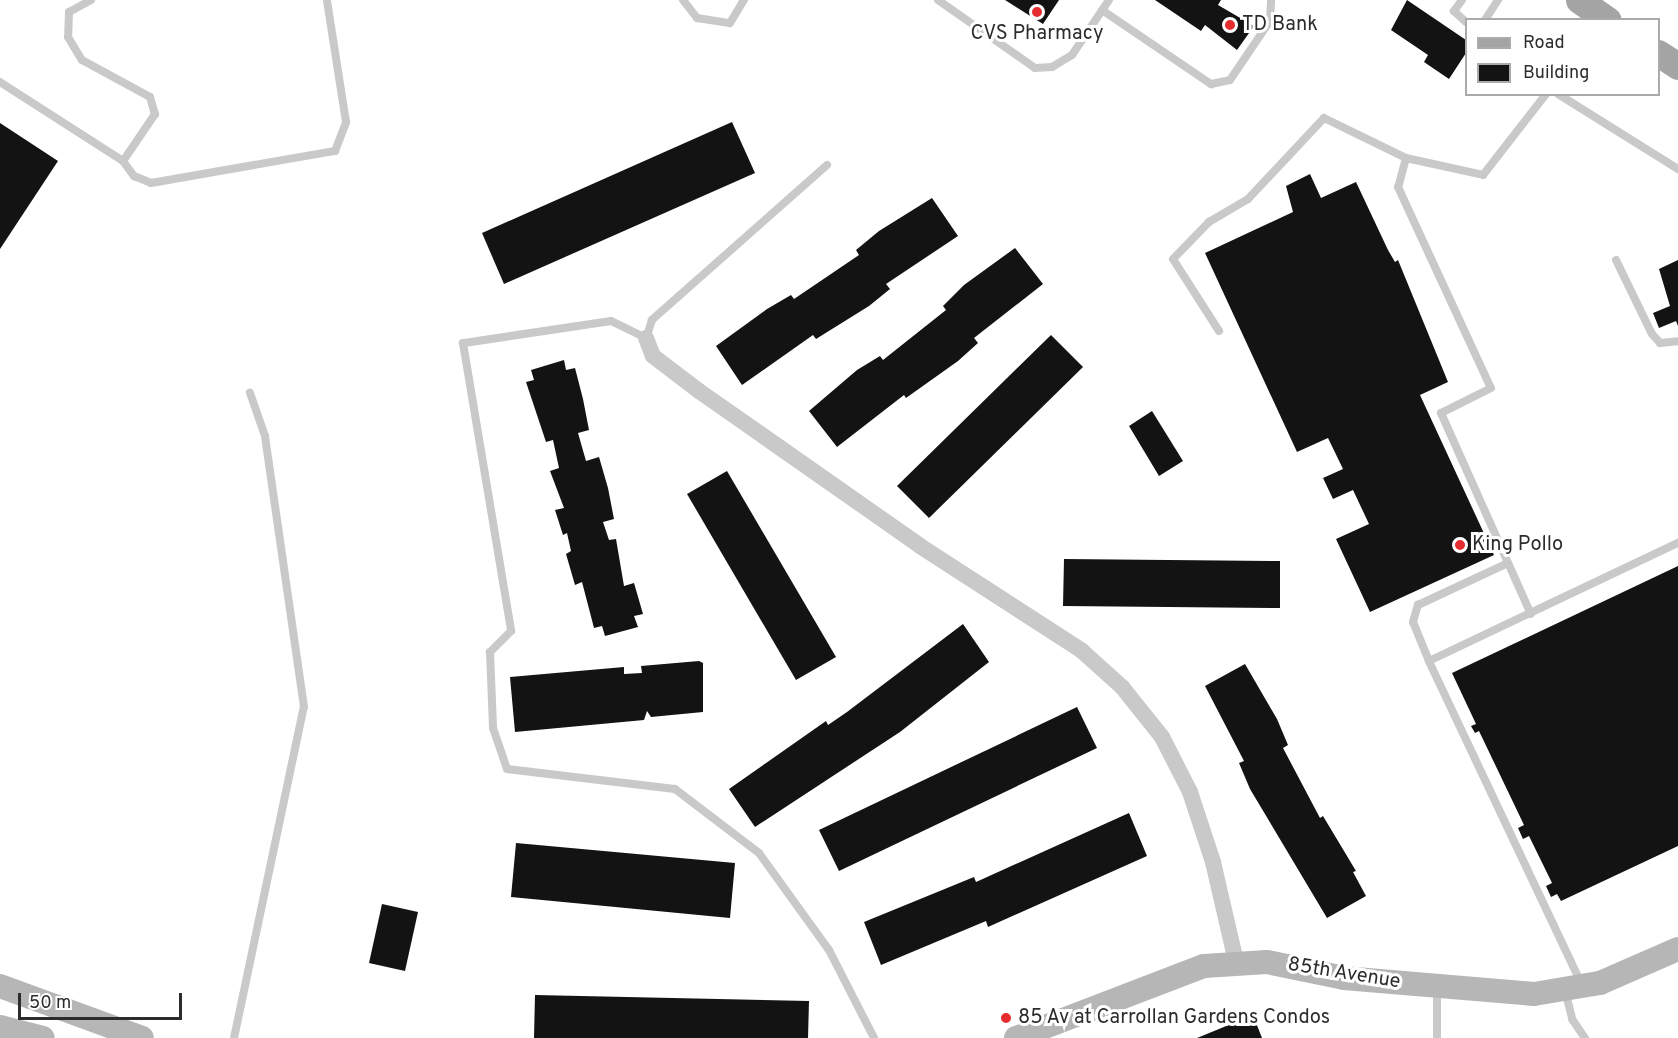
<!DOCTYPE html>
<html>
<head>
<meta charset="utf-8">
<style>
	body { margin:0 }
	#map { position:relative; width:1678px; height:1038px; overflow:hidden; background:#fff; font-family:Overpass,sans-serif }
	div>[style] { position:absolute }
	.building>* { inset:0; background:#131313 }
	.lane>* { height:8px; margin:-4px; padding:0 4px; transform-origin:4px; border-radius:4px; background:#c9c9c9 }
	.street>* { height:16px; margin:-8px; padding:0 8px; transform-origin:8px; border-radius:8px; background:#c9c9c9 }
	.secondary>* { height:24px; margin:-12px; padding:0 12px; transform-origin:12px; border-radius:12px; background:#b6b6b6 }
	.primary>* { height:27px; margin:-13.5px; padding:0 13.5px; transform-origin:13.5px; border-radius:13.5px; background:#a4a4a4 }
	.dots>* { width:16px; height:16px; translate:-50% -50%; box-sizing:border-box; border:3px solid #fff; border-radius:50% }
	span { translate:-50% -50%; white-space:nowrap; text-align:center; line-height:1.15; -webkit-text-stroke:6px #fff; paint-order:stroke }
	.poi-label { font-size:20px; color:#2c2c2c }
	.left { translate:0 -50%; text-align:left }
	.street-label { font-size:20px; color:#2c2c2c }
	.legend { position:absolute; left:1465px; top:18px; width:195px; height:78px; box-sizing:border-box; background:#fff; border:2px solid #ababab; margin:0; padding:8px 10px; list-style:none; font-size:18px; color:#2c2c2c }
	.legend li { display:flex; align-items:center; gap:12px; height:30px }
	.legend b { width:30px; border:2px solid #ababab }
	.scale { position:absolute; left:18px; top:993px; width:164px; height:27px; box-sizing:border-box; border:3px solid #2c2c2c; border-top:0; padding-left:8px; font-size:18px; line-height:21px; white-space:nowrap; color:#2c2c2c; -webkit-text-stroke:4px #fff; paint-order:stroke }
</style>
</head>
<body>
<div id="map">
	<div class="building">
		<div style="clip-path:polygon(1005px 0,1059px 0,1043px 24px)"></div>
		<div style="clip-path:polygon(1155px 0,1221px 0,1218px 5px,1254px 26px,1237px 50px,1205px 25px,1201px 31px)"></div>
		<div style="clip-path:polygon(1407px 0,1466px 40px,1466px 53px,1449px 79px,1424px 62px,1428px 55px,1391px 30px)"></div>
		<div style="clip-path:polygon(732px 122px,755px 173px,504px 284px,482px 233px)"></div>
		<div style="clip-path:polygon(0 123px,58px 161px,0 249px)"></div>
		<div style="clip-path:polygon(1310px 174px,1321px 198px,1356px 182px,1388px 250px,1395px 262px,1398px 260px,1448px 382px,1420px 395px,1494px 555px,1370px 612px,1336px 539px,1369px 524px,1353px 490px,1333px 499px,1323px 478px,1343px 469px,1328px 438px,1297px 452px,1205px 253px,1293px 212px,1286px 186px)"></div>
		<div style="clip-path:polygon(932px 198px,958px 236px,886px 284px,890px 289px,869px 306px,816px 339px,813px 335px,742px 385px,716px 346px,767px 309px,791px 295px,794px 299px,859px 255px,856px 250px,879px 231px)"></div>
		<div style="clip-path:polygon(1015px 248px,1043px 284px,974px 338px,978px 343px,958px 361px,906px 398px,904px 395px,837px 447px,809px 411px,857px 370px,880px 356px,883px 360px,946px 310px,943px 306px,964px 285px)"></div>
		<div style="clip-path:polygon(1678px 260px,1678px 326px,1676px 321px,1659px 328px,1653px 313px,1670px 306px,1659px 269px)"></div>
		<div style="clip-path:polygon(1051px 335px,1083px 367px,929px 518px,897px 486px)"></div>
		<div style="clip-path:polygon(564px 360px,566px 370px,575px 368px,583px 399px,589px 430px,578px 433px,586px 461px,599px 457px,608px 488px,614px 519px,603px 522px,609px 540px,616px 539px,624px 586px,634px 583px,643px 614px,634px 616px,638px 627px,605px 636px,602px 626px,594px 628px,582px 582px,575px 585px,566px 554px,571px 551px,567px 533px,563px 535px,555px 510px,564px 508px,550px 471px,559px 468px,553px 440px,546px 442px,526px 382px,534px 380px,531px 370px)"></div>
		<div style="clip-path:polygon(1152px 411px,1183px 461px,1159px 476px,1129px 426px)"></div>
		<div style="clip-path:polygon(727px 471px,836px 657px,796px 680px,687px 494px)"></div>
		<div style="clip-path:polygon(1064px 559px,1280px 561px,1280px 608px,1063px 606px)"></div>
		<div style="clip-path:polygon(1678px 566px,1678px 846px,1561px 901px,1557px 894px,1551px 897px,1546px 886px,1552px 883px,1529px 836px,1523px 839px,1518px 828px,1524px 825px,1479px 731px,1475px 733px,1471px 726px,1476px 724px,1452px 673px)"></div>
		<div style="clip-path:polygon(963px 624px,989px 662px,900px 732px,755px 827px,729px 789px,826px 721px,828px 725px,847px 712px)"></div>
		<div style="clip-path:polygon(699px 661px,703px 663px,703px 712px,651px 717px,647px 711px,644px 720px,515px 732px,510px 677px,624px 667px,624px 674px,642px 673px,641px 666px)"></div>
		<div style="clip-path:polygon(1245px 664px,1277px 719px,1288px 745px,1283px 748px,1320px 818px,1323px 816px,1356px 871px,1353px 872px,1366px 896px,1327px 918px,1250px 789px,1239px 763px,1244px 761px,1205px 686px)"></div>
		<div style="clip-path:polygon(1077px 707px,1097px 748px,839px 871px,819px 830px)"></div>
		<div style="clip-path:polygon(1129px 813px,1147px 856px,988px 927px,986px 921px,881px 965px,864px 922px,974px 877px,976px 882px)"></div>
		<div style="clip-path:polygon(516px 843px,735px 863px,730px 918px,511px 897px)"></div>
		<div style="clip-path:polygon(382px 904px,418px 912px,405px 971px,369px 963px)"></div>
		<div style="clip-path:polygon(535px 995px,809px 1001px,808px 1038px,534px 1038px)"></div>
		<div style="clip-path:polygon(1253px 1015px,1262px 1038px,1197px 1038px)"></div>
	</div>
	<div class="lane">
		<div style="left:91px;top:0;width:25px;rotate:151deg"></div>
		<div style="left:69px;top:12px;width:25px;rotate:92deg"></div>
		<div style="left:68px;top:37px;width:27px;rotate:59deg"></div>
		<div style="left:82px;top:60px;width:77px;rotate:28.6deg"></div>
		<div style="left:150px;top:97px;width:18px;rotate:74deg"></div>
		<div style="left:155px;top:114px;width:57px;rotate:124.2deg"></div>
		<div style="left:683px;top:0;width:23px;rotate:52deg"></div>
		<div style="left:697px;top:18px;width:33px;rotate:9deg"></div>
		<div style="left:730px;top:23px;width:27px;rotate:-59deg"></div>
		<div style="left:938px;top:0;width:118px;rotate:35deg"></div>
		<div style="left:1035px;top:68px;width:17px;rotate:-3deg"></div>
		<div style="left:1052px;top:67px;width:23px;rotate:-31deg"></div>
		<div style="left:1072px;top:55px;width:66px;rotate:-56.1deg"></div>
		<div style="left:1462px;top:0;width:14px;rotate:126deg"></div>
		<div style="left:1454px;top:11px;width:16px;rotate:43deg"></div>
		<div style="left:1102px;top:10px;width:132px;rotate:34.2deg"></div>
		<div style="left:1211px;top:84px;width:19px;rotate:-12deg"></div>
		<div style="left:1230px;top:80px;width:71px;rotate:-55.9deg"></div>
		<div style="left:1270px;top:21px;width:21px;rotate:-87deg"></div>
		<div style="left:1485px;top:20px;width:24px;rotate:-57deg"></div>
		<div style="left:0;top:82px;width:146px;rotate:32.7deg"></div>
		<div style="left:123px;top:161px;width:19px;rotate:54deg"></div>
		<div style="left:134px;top:176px;width:18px;rotate:22deg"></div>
		<div style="left:151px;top:183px;width:187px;rotate:-9.9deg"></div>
		<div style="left:335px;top:151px;width:31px;rotate:-69deg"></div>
		<div style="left:346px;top:122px;width:123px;rotate:-98.9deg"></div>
		<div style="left:1558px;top:94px;width:142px;rotate:32deg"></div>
		<div style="left:1406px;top:158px;width:30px;rotate:105deg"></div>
		<div style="left:1398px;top:187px;width:221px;rotate:65.2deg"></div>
		<div style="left:1491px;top:388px;width:56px;rotate:153.4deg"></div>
		<div style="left:1441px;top:413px;width:220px;rotate:65.9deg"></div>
		<div style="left:827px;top:165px;width:234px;rotate:138.5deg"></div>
		<div style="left:652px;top:320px;width:19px;rotate:108deg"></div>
		<div style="left:646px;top:338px;width:39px;rotate:-154deg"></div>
		<div style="left:611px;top:321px;width:150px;rotate:171.5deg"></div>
		<div style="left:463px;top:343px;width:292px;rotate:80.5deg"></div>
		<div style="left:511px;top:631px;width:30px;rotate:135deg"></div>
		<div style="left:490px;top:652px;width:76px;rotate:87.7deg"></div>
		<div style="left:493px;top:728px;width:43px;rotate:71.1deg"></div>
		<div style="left:507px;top:769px;width:169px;rotate:6.8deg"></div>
		<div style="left:675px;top:789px;width:106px;rotate:37.3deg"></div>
		<div style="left:759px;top:853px;width:120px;rotate:54.2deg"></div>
		<div style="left:829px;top:950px;width:99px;rotate:62.9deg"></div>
		<div style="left:1616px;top:260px;width:82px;rotate:64.1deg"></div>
		<div style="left:1652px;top:334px;width:12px;rotate:48deg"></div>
		<div style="left:1660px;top:343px;width:18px;rotate:-6deg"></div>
		<div style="left:1219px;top:331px;width:85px;rotate:-122.6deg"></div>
		<div style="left:1173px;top:259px;width:52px;rotate:-45.8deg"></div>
		<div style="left:1209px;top:222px;width:45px;rotate:-30.5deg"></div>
		<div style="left:1248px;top:199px;width:111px;rotate:-46.8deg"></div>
		<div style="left:1324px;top:118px;width:91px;rotate:26deg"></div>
		<div style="left:1406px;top:158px;width:79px;rotate:12.4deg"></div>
		<div style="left:1483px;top:175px;width:103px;rotate:-52.1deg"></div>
		<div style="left:1429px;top:661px;width:42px;rotate:-112.3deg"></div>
		<div style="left:1413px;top:622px;width:18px;rotate:-74deg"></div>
		<div style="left:1418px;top:605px;width:99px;rotate:-25deg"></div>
		<div style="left:1581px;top:983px;width:356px;rotate:-115.3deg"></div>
		<div style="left:1429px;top:661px;width:276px;rotate:-25.4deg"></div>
		<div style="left:1565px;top:990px;width:30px;rotate:76deg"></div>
		<div style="left:1572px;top:1019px;width:23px;rotate:56deg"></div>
		<div style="left:234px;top:1038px;width:338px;rotate:-78.1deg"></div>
		<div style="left:304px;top:707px;width:274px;rotate:-98.2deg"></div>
		<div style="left:265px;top:436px;width:46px;rotate:-109.2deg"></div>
		<div style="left:1437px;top:1038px;width:50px;rotate:-90deg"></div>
	</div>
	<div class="street">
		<div style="left:646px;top:338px;width:19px;rotate:69deg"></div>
		<div style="left:653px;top:356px;width:58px;rotate:37.3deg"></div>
		<div style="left:699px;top:391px;width:270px;rotate:35deg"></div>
		<div style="left:920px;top:546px;width:193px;rotate:32.9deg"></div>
		<div style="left:1082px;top:651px;width:54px;rotate:42deg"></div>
		<div style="left:1122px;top:687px;width:64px;rotate:51.3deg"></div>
		<div style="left:1162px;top:737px;width:62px;rotate:63deg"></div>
		<div style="left:1190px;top:792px;width:74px;rotate:71.8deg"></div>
		<div style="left:1213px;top:862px;width:103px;rotate:77deg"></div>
	</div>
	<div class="secondary">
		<div style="left:0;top:986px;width:151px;rotate:20.1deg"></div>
		<div style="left:0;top:1027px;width:44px;rotate:14.3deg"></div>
		<div style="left:1016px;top:1038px;width:201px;rotate:-21deg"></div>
		<div style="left:1204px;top:966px;width:63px;rotate:-3.6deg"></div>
		<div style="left:1267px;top:962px;width:79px;rotate:11.7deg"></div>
		<div style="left:1344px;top:978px;width:191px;rotate:4.8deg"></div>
		<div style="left:1534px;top:994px;width:67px;rotate:-9.5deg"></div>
		<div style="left:1600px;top:983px;width:85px;rotate:-23.6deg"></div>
	</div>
	<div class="primary">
		<div style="left:1579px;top:0;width:35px;rotate:35deg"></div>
		<div style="left:1658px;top:53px;width:24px;rotate:33deg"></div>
	</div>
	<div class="dots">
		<div style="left:1037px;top:12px;background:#e52c2e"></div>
		<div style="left:1230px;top:25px;background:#e52c2e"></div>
		<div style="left:1460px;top:545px;background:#e52c2e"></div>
		<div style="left:1006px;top:1018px;background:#e52c2e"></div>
	</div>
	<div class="poi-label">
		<span class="left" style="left:1242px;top:25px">TD Bank</span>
		<span style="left:1037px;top:34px">CVS Pharmacy</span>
		<span class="left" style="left:1472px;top:545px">King Pollo</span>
		<span class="left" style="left:1018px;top:1018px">85 Av at Carrollan Gardens Condos</span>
	</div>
	<div class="street-label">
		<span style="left:1344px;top:974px;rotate:9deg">85th Avenue</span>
	</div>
	<ul class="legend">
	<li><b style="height:8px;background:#a4a4a4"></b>Road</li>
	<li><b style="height:16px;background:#131313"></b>Building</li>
	</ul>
	<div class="scale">50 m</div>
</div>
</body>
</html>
